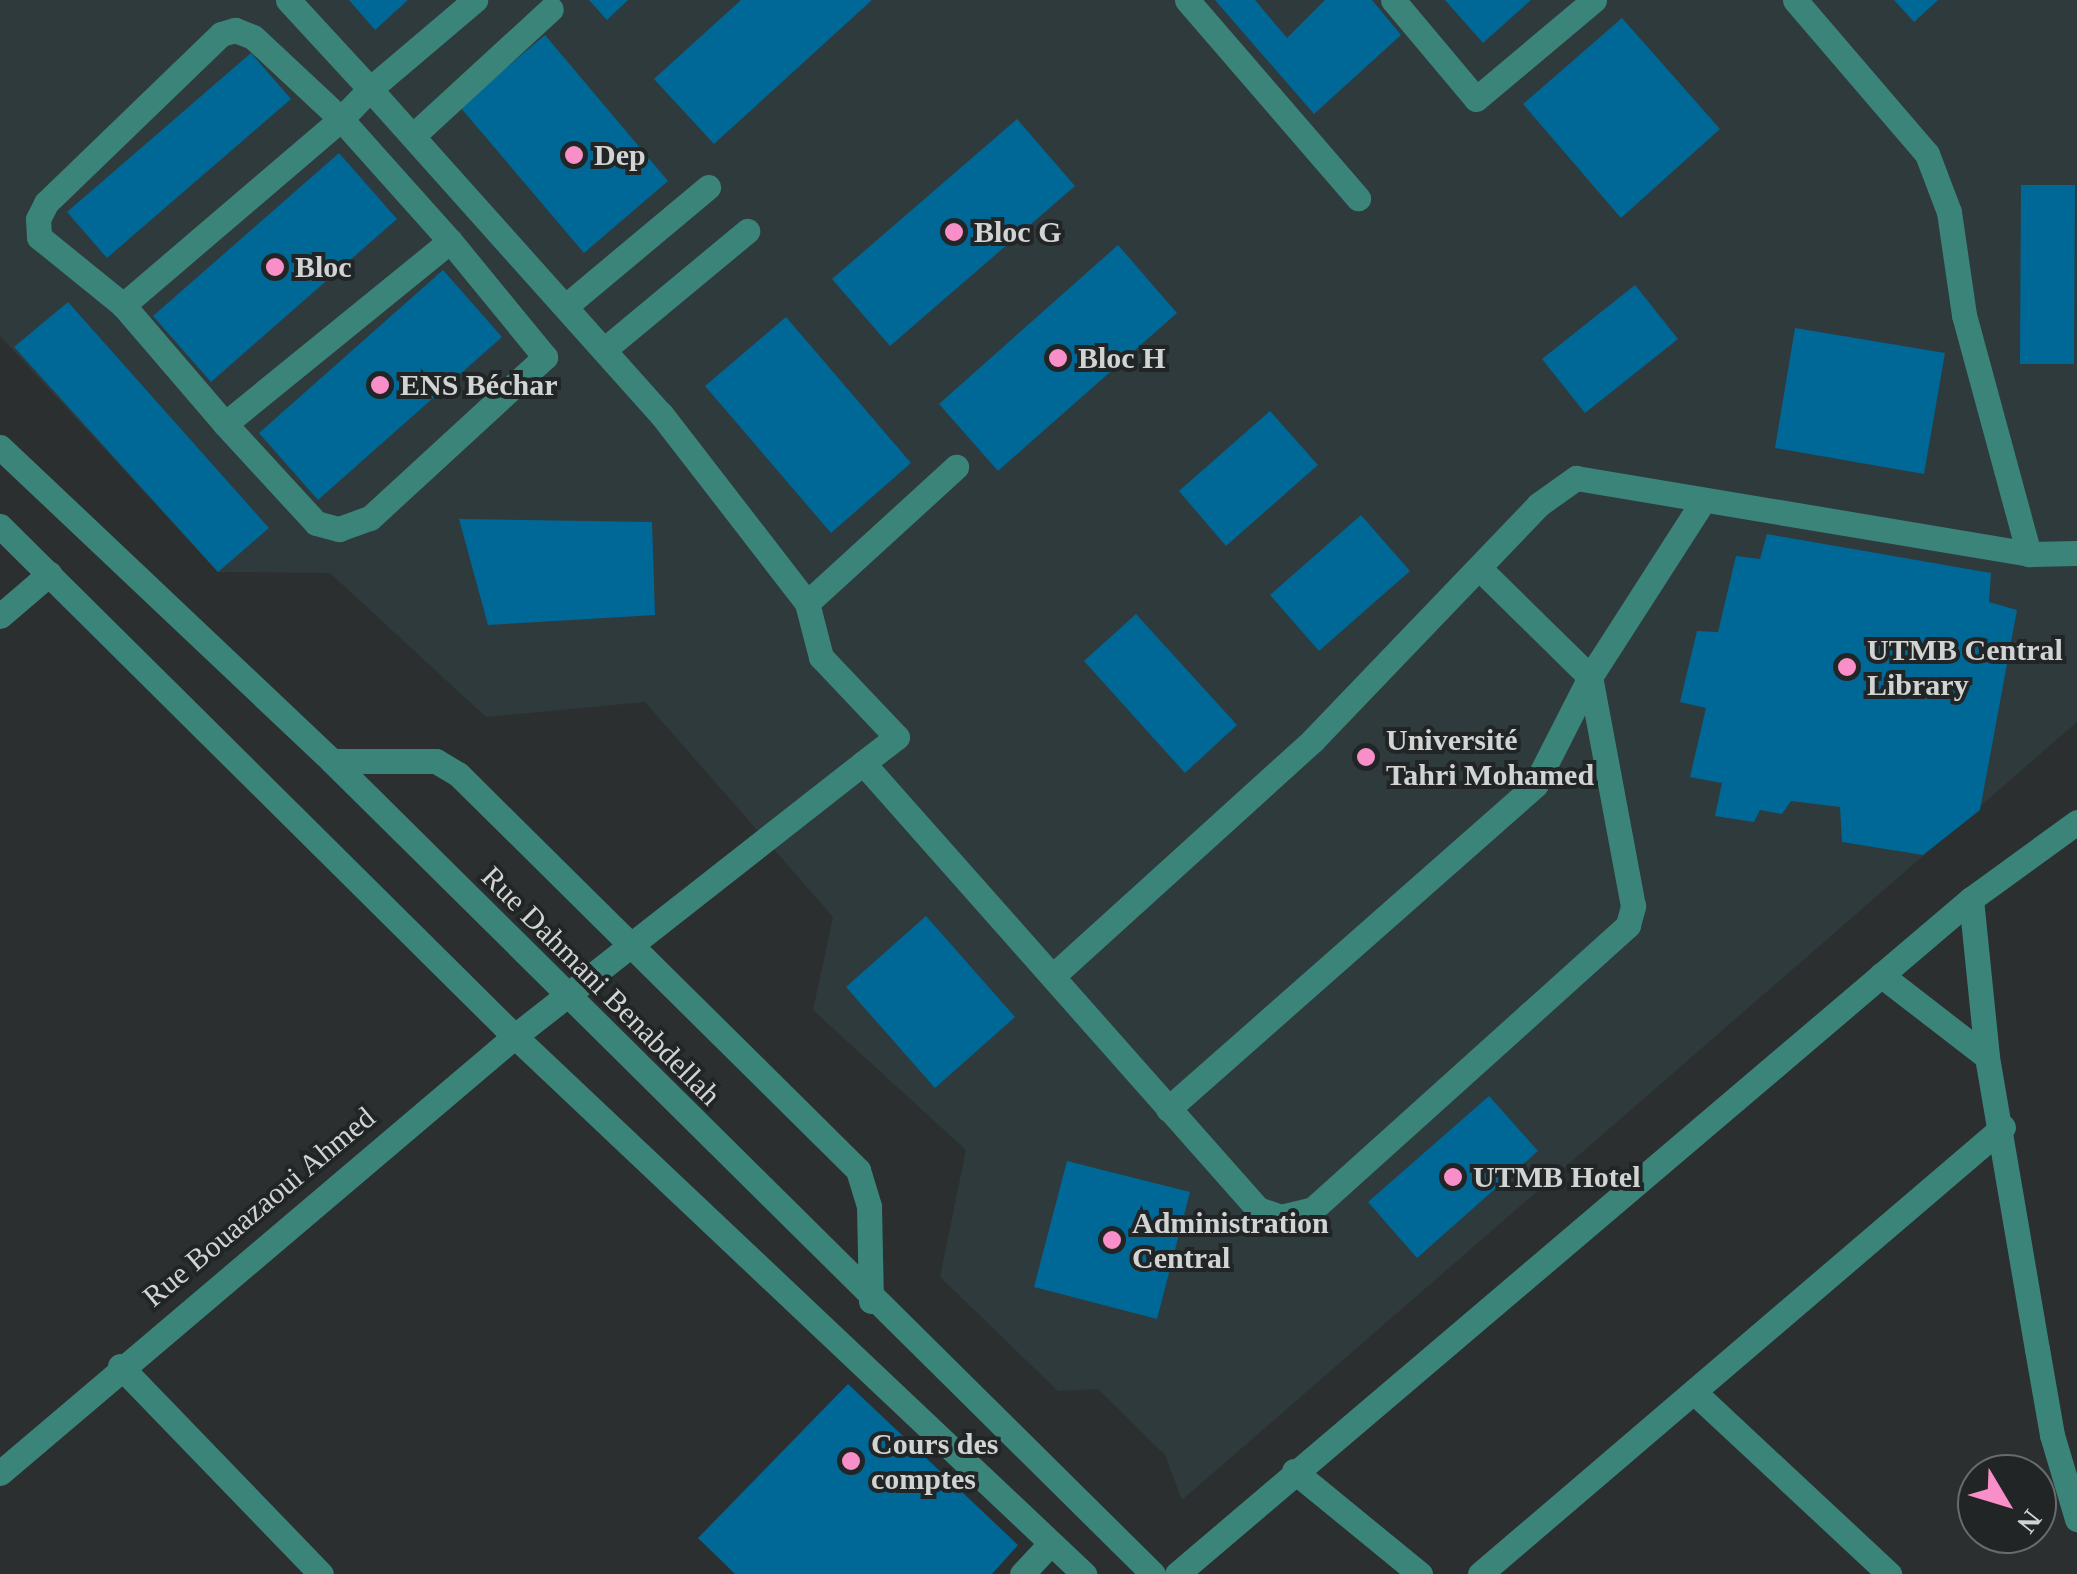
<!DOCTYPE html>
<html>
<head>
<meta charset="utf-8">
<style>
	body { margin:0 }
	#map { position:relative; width:2077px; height:1574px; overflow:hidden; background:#2b2f2f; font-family:"Times New Roman",serif }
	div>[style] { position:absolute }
	.built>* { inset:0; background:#2f3a3c }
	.building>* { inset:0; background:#006896 }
	.minor>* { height:25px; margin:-12.5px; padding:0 12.5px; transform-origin:12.5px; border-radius:12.5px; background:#3b8479 }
	.dots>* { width:28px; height:28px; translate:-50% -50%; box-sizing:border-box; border:5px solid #222525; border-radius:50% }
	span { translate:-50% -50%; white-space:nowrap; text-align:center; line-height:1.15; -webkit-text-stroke:8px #222525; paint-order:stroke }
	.poi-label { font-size:30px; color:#d2d4d4; font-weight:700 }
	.left { translate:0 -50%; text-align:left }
	.street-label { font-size:30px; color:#d2d4d4 }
	.north { position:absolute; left:1957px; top:1454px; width:100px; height:100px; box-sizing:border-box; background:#222525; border:2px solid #686b6b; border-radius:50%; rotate:128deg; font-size:28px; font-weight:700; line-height:40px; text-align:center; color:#d2d4d4 }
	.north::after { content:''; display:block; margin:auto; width:35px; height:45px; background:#f98fc8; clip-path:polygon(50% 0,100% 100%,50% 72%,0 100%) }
</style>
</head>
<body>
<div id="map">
	<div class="built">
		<div style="clip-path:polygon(0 0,2077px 0,2077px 722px,1182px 1500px,1165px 1455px,1098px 1389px,1058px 1391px,940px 1277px,966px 1150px,813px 1010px,833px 917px,645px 702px,486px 717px,330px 573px,218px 572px,0 336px)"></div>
	</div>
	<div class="building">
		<div style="clip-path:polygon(349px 0,408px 0,375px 30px)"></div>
		<div style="clip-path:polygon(589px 0,628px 0,607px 20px)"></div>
		<div style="clip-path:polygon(741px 0,872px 0,714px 144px,654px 79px)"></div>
		<div style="clip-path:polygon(1215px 0,1255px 0,1287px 38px,1325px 0,1372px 0,1401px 35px,1314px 114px)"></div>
		<div style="clip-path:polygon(1445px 0,1531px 0,1483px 43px)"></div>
		<div style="clip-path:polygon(1894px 0,1938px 0,1914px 22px)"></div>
		<div style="clip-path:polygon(1622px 18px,1720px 129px,1621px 218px,1523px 104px)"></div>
		<div style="clip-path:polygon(545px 35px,668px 181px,584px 253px,460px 107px)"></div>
		<div style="clip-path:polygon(251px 53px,291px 99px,107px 258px,67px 212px)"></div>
		<div style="clip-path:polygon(1017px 119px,1075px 186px,890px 346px,832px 279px)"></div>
		<div style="clip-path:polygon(339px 153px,397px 219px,211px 382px,153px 316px)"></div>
		<div style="clip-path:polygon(2021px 185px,2075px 185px,2074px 364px,2020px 364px)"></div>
		<div style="clip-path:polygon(1118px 245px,1177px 313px,998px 471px,939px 404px)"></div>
		<div style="clip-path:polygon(443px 270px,502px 337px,318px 500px,259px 433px)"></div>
		<div style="clip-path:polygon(1635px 285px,1678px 339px,1585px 413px,1542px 359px)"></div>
		<div style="clip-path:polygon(68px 302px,269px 528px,218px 572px,14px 347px)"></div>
		<div style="clip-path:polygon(786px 317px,911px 463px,831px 533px,705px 386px)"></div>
		<div style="clip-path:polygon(1795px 328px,1945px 353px,1924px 474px,1775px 448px)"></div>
		<div style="clip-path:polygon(1270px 411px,1318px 465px,1226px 546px,1179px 491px)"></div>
		<div style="clip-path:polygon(1361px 515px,1410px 571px,1319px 651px,1270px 595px)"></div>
		<div style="clip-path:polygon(459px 519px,652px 522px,655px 615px,488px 625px)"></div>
		<div style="clip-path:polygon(1767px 534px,1991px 573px,1989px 602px,2017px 610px,1980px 810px,1923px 855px,1842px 842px,1840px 807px,1791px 801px,1782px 814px,1760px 810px,1754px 822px,1715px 816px,1722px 783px,1690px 777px,1706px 708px,1680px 702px,1697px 631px,1718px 632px,1736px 556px,1760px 559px)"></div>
		<div style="clip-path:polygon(1136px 614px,1237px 725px,1185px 773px,1084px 661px)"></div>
		<div style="clip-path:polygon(926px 916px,1015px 1017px,935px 1088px,846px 987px)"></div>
		<div style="clip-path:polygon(1489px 1096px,1538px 1151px,1417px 1258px,1368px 1202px)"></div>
		<div style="clip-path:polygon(1067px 1161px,1190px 1192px,1157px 1319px,1034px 1287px)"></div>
		<div style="clip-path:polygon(848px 1384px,1018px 1545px,992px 1574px,735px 1574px,698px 1538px)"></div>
	</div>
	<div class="minor">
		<div style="left:288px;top:0;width:121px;rotate:47.3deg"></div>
		<div style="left:370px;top:89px;width:138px;rotate:-40.3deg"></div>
		<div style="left:1187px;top:0;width:262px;rotate:49.2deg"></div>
		<div style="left:1393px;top:0;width:129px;rotate:50deg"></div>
		<div style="left:1476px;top:99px;width:154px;rotate:-40deg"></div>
		<div style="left:1795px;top:0;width:203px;rotate:49.4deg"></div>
		<div style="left:1927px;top:154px;width:62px;rotate:69.2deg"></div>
		<div style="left:1949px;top:212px;width:104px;rotate:81.7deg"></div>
		<div style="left:1964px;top:315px;width:248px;rotate:74.8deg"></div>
		<div style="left:235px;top:30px;width:19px;rotate:21deg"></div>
		<div style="left:253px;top:37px;width:120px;rotate:43deg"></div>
		<div style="left:341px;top:119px;width:287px;rotate:139.5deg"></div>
		<div style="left:123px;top:305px;width:108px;rotate:-141deg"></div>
		<div style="left:39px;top:237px;width:18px;rotate:-93deg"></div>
		<div style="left:38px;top:219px;width:18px;rotate:-63deg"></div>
		<div style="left:46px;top:203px;width:243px;rotate:-44deg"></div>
		<div style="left:221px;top:34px;width:15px;rotate:-16deg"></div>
		<div style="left:416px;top:133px;width:183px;rotate:-42.6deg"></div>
		<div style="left:450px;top:241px;width:290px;rotate:140.9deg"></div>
		<div style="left:225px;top:424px;width:134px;rotate:47.4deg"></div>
		<div style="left:316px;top:523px;width:24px;rotate:15deg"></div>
		<div style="left:339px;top:529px;width:33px;rotate:-20deg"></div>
		<div style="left:370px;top:518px;width:238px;rotate:-42.6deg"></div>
		<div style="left:545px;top:357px;width:150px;rotate:-129.3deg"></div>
		<div style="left:450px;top:241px;width:164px;rotate:-131.8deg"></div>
		<div style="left:341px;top:119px;width:42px;rotate:-46deg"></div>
		<div style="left:370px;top:89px;width:436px;rotate:48.2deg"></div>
		<div style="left:661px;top:414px;width:239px;rotate:52.3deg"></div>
		<div style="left:807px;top:603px;width:202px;rotate:-42.4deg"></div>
		<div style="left:123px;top:305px;width:157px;rotate:49.4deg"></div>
		<div style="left:567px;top:305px;width:184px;rotate:-39.9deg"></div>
		<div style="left:605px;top:349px;width:185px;rotate:-39.7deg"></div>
		<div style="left:0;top:447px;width:457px;rotate:43.4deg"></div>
		<div style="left:332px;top:761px;width:1155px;rotate:44.72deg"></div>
		<div style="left:0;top:526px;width:711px;rotate:44.77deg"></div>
		<div style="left:505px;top:1027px;width:797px;rotate:43.37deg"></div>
		<div style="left:807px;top:603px;width:56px;rotate:75.5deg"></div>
		<div style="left:821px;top:657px;width:110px;rotate:46.5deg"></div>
		<div style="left:897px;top:737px;width:43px;rotate:142.6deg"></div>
		<div style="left:863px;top:763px;width:596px;rotate:48.47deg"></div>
		<div style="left:1258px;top:1209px;width:24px;rotate:19deg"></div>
		<div style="left:1281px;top:1217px;width:33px;rotate:-14deg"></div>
		<div style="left:1313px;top:1209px;width:424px;rotate:-42deg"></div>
		<div style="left:1628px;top:925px;width:20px;rotate:-75deg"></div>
		<div style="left:1633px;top:906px;width:233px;rotate:-100.6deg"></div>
		<div style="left:1590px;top:677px;width:154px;rotate:-135.5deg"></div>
		<div style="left:0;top:616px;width:65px;rotate:-40.6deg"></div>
		<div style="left:332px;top:761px;width:104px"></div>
		<div style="left:436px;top:761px;width:26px;rotate:31deg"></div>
		<div style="left:458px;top:774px;width:563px;rotate:44.71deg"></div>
		<div style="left:858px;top:1170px;width:38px;rotate:73deg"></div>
		<div style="left:869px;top:1206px;width:95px;rotate:88.8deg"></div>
		<div style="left:1971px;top:899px;width:159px;rotate:84.2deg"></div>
		<div style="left:1987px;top:1057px;width:296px;rotate:80.3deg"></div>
		<div style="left:2037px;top:1349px;width:87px;rotate:80.1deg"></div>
		<div style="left:2052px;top:1435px;width:88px;rotate:73.4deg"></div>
		<div style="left:1054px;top:975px;width:350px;rotate:-42.2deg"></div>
		<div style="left:1313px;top:740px;width:325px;rotate:-46.2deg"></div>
		<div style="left:1538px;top:505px;width:47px;rotate:-35.4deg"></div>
		<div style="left:1576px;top:478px;width:459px;rotate:9.5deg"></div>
		<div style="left:2029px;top:554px;width:48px;rotate:-1.2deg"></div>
		<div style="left:1881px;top:975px;width:134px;rotate:37.7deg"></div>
		<div style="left:1168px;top:1109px;width:490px;rotate:-41.4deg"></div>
		<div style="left:1535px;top:785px;width:121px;rotate:-63deg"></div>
		<div style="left:1590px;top:677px;width:209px;rotate:-57.3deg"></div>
		<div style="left:120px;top:1366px;width:289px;rotate:46deg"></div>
		<div style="left:1694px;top:1392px;width:267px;rotate:43deg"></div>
		<div style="left:1294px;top:1471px;width:163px;rotate:39.3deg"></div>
		<div style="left:0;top:1473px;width:675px;rotate:-40.32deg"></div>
		<div style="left:515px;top:1036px;width:442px;rotate:-38.1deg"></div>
		<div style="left:1022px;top:1574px;width:42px;rotate:-46.9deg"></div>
		<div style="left:1177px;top:1574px;width:1042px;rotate:-40.37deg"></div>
		<div style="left:1971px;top:899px;width:131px;rotate:-36deg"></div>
		<div style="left:1480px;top:1574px;width:688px;rotate:-40.52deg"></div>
	</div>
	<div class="dots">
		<div style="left:574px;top:155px;background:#f98fc8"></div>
		<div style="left:954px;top:232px;background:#f98fc8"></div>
		<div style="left:275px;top:267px;background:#f98fc8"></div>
		<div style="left:1058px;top:358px;background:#f98fc8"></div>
		<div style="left:380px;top:385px;background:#f98fc8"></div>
		<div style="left:1847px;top:667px;background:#f98fc8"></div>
		<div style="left:1366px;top:757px;background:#f98fc8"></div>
		<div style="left:1453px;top:1177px;background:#f98fc8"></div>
		<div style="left:1112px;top:1240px;background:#f98fc8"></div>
		<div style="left:851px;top:1461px;background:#f98fc8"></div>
	</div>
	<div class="poi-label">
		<span class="left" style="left:594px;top:155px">Dep</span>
		<span class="left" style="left:974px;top:232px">Bloc G</span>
		<span class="left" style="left:295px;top:267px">Bloc</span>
		<span class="left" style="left:1078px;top:358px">Bloc H</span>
		<span class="left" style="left:400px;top:385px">ENS Béchar</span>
		<span class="left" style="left:1867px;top:667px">UTMB Central<br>Library</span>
		<span class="left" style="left:1386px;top:757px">Université<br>Tahri Mohamed</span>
		<span class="left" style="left:1473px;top:1177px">UTMB Hotel</span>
		<span class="left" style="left:1132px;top:1240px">Administration<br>Central</span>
		<span class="left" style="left:871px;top:1461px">Cours des<br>comptes</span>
	</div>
	<div class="street-label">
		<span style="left:601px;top:986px;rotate:45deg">Rue Dahmani Benabdellah</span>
		<span style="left:259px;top:1207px;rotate:-40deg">Rue Bouaazaoui Ahmed</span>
	</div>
	<div class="north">N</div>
</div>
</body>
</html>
